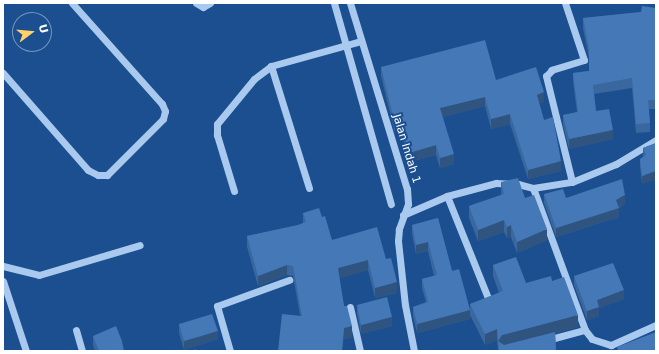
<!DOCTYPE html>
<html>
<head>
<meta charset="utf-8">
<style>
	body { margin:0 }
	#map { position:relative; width:659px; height:354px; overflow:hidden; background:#1b4f8f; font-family:"DejaVu Sans",sans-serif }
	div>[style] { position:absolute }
	.minor>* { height:7px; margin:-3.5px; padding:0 3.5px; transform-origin:3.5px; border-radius:3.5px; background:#a9c9ee }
	.wall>* { inset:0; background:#3a679d }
	.shaded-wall>* { inset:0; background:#305480 }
	.building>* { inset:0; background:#4478b7 }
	span { translate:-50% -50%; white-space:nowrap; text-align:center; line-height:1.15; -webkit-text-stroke:4px #1b4f8f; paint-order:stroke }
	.street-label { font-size:11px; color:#fff }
	.frame { position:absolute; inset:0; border:4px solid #fff; pointer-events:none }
	.north { position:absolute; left:12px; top:12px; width:40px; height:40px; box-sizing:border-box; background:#1b4f8f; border:1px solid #7695bc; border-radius:50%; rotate:74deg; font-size:11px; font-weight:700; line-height:16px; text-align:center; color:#fff }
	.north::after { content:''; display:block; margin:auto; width:14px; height:18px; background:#ffd166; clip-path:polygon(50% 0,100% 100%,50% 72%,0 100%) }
</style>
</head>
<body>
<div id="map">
	<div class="minor">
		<div style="left:196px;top:3px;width:8px;rotate:30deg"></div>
		<div style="left:203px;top:7px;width:8px;rotate:-30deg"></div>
		<div style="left:334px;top:3px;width:209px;rotate:74.2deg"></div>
		<div style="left:350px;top:3px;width:195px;rotate:73deg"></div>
		<div style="left:407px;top:189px;width:15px;rotate:86deg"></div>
		<div style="left:408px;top:204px;width:27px;rotate:110deg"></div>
		<div style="left:399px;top:229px;width:12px;rotate:95deg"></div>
		<div style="left:398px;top:241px;width:64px;rotate:83.8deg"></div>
		<div style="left:405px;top:305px;width:47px;rotate:78.9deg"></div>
		<div style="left:565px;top:3px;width:60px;rotate:71.6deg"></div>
		<div style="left:584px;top:60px;width:34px;rotate:163deg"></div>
		<div style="left:552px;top:70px;width:8px;rotate:135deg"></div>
		<div style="left:546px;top:76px;width:109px;rotate:76.2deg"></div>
		<div style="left:3px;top:73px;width:129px;rotate:48.8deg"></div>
		<div style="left:88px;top:170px;width:11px;rotate:27deg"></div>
		<div style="left:98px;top:175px;width:9px"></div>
		<div style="left:107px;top:175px;width:79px;rotate:-45deg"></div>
		<div style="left:163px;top:119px;width:8px;rotate:-76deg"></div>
		<div style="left:165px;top:111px;width:8px;rotate:-113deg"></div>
		<div style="left:162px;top:104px;width:135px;rotate:-131.7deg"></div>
		<div style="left:309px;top:188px;width:128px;rotate:-107.3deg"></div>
		<div style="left:271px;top:66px;width:93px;rotate:-15.5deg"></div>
		<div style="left:533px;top:188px;width:151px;rotate:69.9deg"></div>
		<div style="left:234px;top:191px;width:59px;rotate:-106.9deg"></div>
		<div style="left:217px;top:135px;width:11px;rotate:-90deg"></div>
		<div style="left:217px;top:124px;width:58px;rotate:-50.6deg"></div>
		<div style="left:254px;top:79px;width:21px;rotate:-37deg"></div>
		<div style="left:447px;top:196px;width:115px;rotate:68.1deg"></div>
		<div style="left:403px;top:215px;width:48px;rotate:-23.4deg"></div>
		<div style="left:447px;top:196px;width:51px;rotate:-14.9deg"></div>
		<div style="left:496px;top:183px;width:22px;rotate:3deg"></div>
		<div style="left:518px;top:184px;width:16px;rotate:15deg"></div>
		<div style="left:533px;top:188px;width:39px;rotate:-9deg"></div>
		<div style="left:572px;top:182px;width:48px;rotate:-22.2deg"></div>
		<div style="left:616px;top:164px;width:47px;rotate:-31deg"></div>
		<div style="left:3px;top:266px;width:37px;rotate:14deg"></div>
		<div style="left:39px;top:275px;width:105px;rotate:-16.5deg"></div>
		<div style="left:3px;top:281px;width:74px;rotate:71.8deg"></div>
		<div style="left:350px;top:307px;width:45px;rotate:77.2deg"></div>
		<div style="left:76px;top:330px;width:22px;rotate:74deg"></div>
		<div style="left:547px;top:340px;width:39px;rotate:-15deg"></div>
		<div style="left:585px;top:330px;width:11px;rotate:52deg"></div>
		<div style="left:592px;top:339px;width:20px;rotate:18deg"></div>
		<div style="left:611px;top:345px;width:49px;rotate:-24deg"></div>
		<div style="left:230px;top:351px;width:47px;rotate:-106.1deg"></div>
		<div style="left:217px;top:306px;width:77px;rotate:-19.9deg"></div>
	</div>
	<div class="wall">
		<div style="clip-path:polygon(656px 8px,656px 109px,649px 109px,650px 123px,650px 132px,636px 133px,632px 88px,594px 94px,596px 111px,613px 139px,569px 149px,563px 125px,563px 115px,577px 112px,573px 82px,573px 73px,589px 71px,589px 58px,583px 28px,583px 18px,641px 12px)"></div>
		<div style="clip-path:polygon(381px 67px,496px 80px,544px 102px,539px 103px,544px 120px,561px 171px,528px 179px,510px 124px,491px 129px,485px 106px,443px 117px,454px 164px,440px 168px,436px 155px,409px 162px,401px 132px,395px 133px,381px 76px)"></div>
		<div style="clip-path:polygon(656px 143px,642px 184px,640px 167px,640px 159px,643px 157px,643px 148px)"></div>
		<div style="clip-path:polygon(501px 182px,525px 198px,547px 240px,517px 253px,511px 237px,507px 238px,504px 232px,478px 241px,469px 218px,469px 206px,501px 195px)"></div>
		<div style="clip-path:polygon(544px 194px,566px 198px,625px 204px,619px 208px,619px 217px,556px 237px,544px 203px)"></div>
		<div style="clip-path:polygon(303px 213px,322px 217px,332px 240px,386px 259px,397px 293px,375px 298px,368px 270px,339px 278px,344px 306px,352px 337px,344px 339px,300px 315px,293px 276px,287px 275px,258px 286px,247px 247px,247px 236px,298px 225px,303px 223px)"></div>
		<div style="clip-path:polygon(438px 218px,452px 271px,470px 319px,417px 333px,413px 316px,413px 307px,426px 302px,422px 288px,422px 279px,434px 276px,428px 251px,416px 254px,412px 234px,412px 225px)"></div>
		<div style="clip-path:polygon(493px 265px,526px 283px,552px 281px,578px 327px,555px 333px,556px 351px,498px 351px,497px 340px,485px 345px,470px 315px,470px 304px,499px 293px,493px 276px)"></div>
		<div style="clip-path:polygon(574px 276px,624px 299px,599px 308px,599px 316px,587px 320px,574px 285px)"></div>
		<div style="clip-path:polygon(357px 305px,392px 326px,361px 334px,357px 313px)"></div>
		<div style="clip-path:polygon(179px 324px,218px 339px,184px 350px,179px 333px)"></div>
		<div style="clip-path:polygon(93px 336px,124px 351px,95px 351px,93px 345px)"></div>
	</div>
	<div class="shaded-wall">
		<div style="clip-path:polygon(544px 92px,544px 102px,537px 104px,537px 95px)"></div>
		<div style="clip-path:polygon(485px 97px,485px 106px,440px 118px,440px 108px)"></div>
		<div style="clip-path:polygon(510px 114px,510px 124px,491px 129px,491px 119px)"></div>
		<div style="clip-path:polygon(401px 123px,401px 132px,395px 133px,395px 124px)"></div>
		<div style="clip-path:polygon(613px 130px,613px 139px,569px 149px,569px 139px)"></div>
		<div style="clip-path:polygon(436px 145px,436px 155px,409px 162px,409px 153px)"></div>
		<div style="clip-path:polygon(454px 154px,454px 164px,440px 168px,440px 158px)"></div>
		<div style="clip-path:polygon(561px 161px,561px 171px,528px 179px,528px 170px)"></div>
		<div style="clip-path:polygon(656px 171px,656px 180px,642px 184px,642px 176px)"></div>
		<div style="clip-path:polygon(625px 195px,625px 204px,616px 209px,616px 200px)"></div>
		<div style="clip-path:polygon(619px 208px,619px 217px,556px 237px,556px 228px)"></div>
		<div style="clip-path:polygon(504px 220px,504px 232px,478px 241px,478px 230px)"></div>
		<div style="clip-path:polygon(511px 225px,511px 237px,507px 238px,507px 227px)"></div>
		<div style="clip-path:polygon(547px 229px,547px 240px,517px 253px,517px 242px)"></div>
		<div style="clip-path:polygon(428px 242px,428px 251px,416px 254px,416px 245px)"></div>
		<div style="clip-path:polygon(368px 260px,368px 270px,338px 279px,338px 268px)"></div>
		<div style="clip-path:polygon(287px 265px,287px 275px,258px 286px,258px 276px)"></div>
		<div style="clip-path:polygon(397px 282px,397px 293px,375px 298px,375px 288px)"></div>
		<div style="clip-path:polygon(624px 290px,624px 299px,599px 308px,599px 316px,587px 320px,587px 311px,597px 300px)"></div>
		<div style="clip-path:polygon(470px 310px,470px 319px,417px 333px,417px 324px)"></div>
		<div style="clip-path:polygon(578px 315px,578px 327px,502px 346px,498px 341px,502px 335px)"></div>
		<div style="clip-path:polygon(392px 317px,392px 326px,361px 334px,361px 325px)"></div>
		<div style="clip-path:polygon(352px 326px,352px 337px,344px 339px,343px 351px,342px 351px,344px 328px)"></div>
		<div style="clip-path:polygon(497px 329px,497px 340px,485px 345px,485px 334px)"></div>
		<div style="clip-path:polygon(218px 331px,218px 339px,184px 350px,184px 341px)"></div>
	</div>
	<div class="building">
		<div style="clip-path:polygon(642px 6px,656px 8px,656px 100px,648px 100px,650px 123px,636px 124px,632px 78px,593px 85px,596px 111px,609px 109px,613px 130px,569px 139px,563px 115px,578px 112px,573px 73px,589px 71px,589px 49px,583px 18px,641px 12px)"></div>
		<div style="clip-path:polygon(485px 40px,496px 80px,536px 67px,544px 92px,537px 95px,544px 120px,553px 117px,561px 161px,528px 170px,510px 114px,491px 119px,485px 97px,440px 108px,454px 154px,440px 158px,436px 145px,409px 153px,401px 123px,395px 124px,381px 67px)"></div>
		<div style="clip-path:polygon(656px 143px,656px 171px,642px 176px,640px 159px,646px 155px,643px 148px)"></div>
		<div style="clip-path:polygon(518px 178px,525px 198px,534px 195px,547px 229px,517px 242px,511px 225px,507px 227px,504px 220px,478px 230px,469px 206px,504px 194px,501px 182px)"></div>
		<div style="clip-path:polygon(622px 179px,625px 195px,616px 200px,619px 208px,556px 228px,544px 194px,563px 189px,566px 198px)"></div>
		<div style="clip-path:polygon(319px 208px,322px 217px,325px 216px,332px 240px,377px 227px,386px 259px,391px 258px,397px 282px,375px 288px,368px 260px,338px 268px,344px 306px,347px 306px,352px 326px,344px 328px,342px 351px,278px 351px,282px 314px,302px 316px,293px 266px,287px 265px,258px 276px,247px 236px,298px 225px,306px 222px,303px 213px)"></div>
		<div style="clip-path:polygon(438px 218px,452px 271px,459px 269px,470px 310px,417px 324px,413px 307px,428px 302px,422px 279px,437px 275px,428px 242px,416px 245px,412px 225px)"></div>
		<div style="clip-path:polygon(516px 257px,526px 283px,551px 276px,552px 281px,564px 277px,578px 315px,502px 335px,498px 341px,504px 345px,555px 332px,556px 351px,499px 351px,497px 329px,485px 334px,470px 304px,503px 291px,493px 265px)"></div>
		<div style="clip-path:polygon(613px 263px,624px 290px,597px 300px,599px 307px,587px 311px,574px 276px)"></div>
		<div style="clip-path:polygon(387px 297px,392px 317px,361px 325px,357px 305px)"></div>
		<div style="clip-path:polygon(212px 314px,218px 331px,184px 341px,179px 324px)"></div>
		<div style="clip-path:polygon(116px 326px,122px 341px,124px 351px,99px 351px,93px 336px)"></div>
		<div style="clip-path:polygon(656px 332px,656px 351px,618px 351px,617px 347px)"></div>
		<div style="clip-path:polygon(196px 349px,197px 351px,191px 351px)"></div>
	</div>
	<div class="street-label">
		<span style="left:406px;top:149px;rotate:73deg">Jalan Indah 1</span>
	</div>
	<div class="frame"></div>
	<div class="north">U</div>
</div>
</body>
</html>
